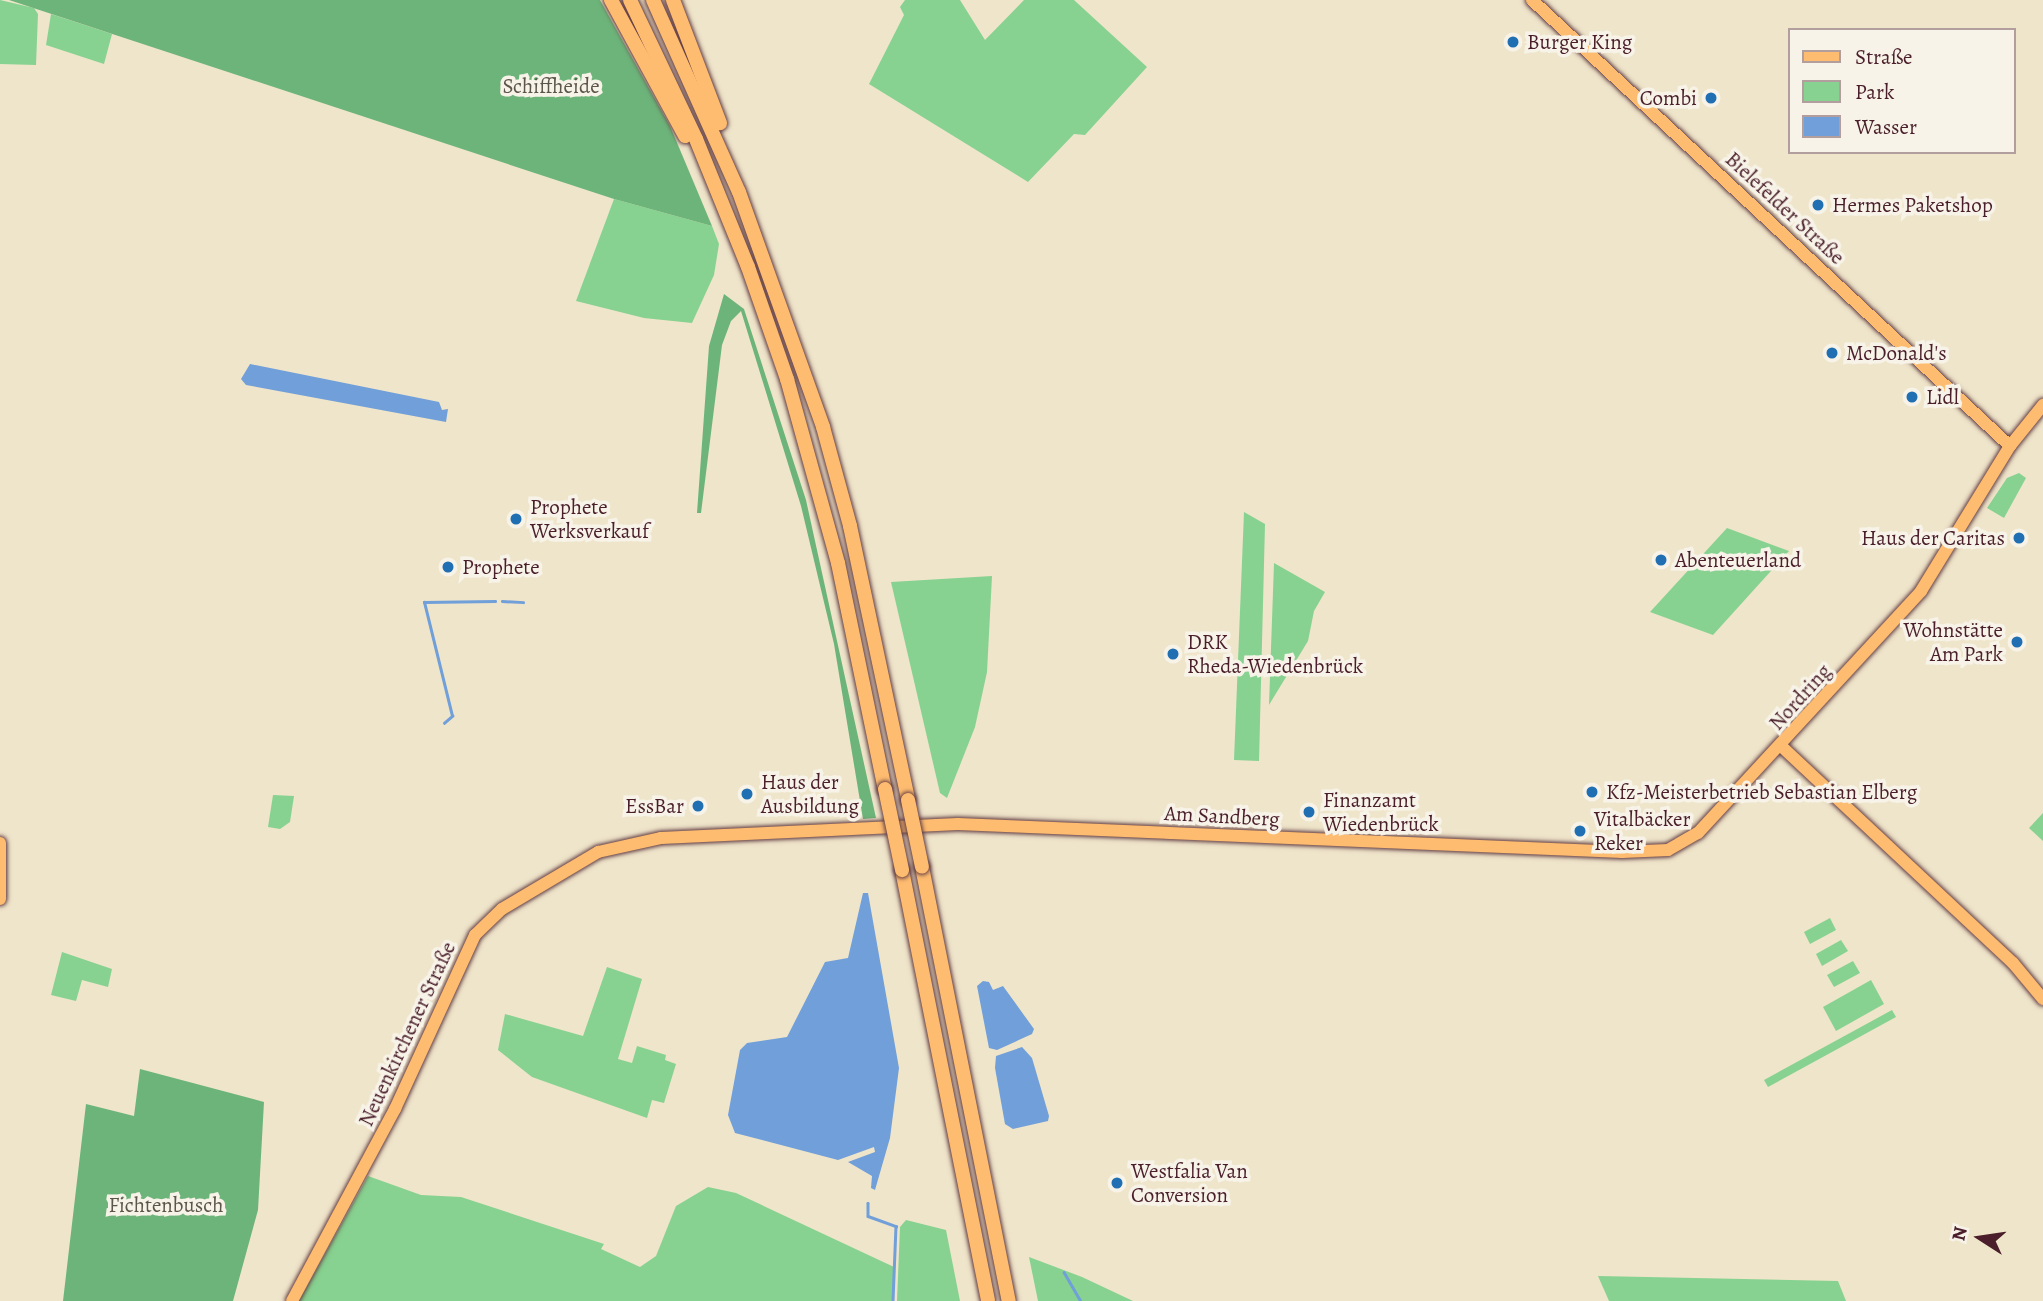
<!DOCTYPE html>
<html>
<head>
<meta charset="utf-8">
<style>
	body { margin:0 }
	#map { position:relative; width:2043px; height:1301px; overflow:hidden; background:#efe5ca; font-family:Alegreya,serif }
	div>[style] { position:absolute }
	.green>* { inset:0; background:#87d290 }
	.forest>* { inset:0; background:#6db47a }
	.water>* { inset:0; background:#709fd9 }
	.stream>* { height:2.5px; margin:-1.25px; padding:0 1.25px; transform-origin:1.25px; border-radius:1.25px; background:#709fd9 }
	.roads { filter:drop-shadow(0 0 2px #633d43) drop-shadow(0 0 2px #633d43) }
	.major>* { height:12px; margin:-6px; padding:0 6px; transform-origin:6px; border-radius:6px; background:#febc70 }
	.highway>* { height:14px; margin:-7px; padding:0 7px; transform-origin:7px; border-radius:7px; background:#febc70 }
	.bridges { filter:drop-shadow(0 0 2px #633d43) drop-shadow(0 0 2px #633d43) }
	.highway-bridge>* { height:14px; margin:-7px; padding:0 7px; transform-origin:7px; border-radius:7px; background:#febc70 }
	.dots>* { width:19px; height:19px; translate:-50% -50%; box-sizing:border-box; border:4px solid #f7f3e8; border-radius:50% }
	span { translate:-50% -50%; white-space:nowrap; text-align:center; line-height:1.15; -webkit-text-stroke:7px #f7f3e8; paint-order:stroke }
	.poi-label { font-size:21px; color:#4a1f2b }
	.left { translate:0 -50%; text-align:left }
	.right { translate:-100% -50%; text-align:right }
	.park-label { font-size:21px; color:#5c5549 }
	.street-label { font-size:21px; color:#4a1f2b }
	.legend { position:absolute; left:1788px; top:28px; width:228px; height:126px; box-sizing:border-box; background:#f7f3e8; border:2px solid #b29e9c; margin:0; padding:9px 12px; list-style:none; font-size:21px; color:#4a1f2b }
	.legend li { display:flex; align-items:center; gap:14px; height:35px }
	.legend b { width:35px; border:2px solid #b29e9c }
	.north { position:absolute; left:1945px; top:1203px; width:70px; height:70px; -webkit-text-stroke:5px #f7f3e8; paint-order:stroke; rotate:282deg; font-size:19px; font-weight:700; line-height:28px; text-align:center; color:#4a1f2b }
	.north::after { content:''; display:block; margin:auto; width:24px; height:32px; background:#4a1f2b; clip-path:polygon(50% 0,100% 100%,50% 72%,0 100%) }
</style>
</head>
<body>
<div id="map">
	<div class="green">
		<div style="clip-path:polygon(0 0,34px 8px,38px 14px,36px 65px,0 64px)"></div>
		<div style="clip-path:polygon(905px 0,960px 0,985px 40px,1024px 0,1074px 0,1147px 67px,1085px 135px,1074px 134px,1028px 182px,869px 84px,904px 15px,900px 7px)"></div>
		<div style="clip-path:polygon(51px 14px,112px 34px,104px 64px,46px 45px)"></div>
		<div style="clip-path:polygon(614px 199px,712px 226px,719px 244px,714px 275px,692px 323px,644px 318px,576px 301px)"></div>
		<div style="clip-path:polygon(2019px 473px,2026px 478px,2004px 518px,1987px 508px,2007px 478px)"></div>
		<div style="clip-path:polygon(1244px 512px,1265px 524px,1259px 761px,1234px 760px)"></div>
		<div style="clip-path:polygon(1727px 528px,1789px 551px,1713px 635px,1650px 612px)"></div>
		<div style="clip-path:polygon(1274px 563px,1325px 592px,1314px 611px,1308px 641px,1269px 705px)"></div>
		<div style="clip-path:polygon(992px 576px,987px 672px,975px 727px,947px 798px,940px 793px,891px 582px)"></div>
		<div style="clip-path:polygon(273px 795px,294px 796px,290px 822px,280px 829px,268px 827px)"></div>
		<div style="clip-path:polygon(2043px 813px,2043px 841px,2029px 828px)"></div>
		<div style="clip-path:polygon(1830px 918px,1836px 930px,1810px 944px,1804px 932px)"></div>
		<div style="clip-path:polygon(1841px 940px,1848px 951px,1822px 966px,1816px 954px)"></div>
		<div style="clip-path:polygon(62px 952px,112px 969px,108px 987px,82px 980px,76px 1001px,51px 995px)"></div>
		<div style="clip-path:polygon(1853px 961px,1860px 973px,1834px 987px,1827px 975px)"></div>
		<div style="clip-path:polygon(607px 967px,642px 979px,618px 1059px,632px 1063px,637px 1046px,666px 1055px,665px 1060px,676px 1064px,664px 1103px,652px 1100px,647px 1118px,532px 1077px,498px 1050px,505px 1014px,583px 1036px)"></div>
		<div style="clip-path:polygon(1871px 980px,1884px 1004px,1836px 1031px,1823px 1007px)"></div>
		<div style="clip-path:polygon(1892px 1010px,1896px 1017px,1768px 1087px,1764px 1080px)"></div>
		<div style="clip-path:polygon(368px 1176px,421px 1195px,461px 1197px,604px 1244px,601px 1249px,640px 1267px,656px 1256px,676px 1206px,708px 1187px,736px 1193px,894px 1267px,892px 1301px,299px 1301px)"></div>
		<div style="clip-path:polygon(906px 1220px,946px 1230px,960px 1301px,897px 1301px,900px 1227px)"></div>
		<div style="clip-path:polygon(1029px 1257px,1082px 1277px,1133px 1301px,1038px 1301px)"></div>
		<div style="clip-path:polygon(1598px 1276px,1838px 1281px,1846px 1301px,1609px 1301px)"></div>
	</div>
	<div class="forest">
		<div style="clip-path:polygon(9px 0,600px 0,670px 126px,712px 226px,614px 199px)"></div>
		<div style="clip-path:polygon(724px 294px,744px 309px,806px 500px,876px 818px,863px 819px,834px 644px,801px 506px,741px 311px,731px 321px,722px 345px,701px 513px,697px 513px,709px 346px)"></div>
		<div style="clip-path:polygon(140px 1069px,264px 1102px,258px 1210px,233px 1301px,63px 1301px,86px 1104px,134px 1116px)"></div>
	</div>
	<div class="water">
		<div style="clip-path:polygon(250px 364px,439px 402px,442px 410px,448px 409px,446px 422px,246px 385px,241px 379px)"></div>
		<div style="clip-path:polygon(863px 893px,868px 893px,899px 1068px,890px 1138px,875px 1190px,871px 1188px,872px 1176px,848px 1162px,875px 1152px,874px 1147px,838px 1160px,735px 1133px,728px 1115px,740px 1050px,747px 1043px,787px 1037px,825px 962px,848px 958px)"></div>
		<div style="clip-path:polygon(983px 981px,989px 982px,993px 990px,1003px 986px,1034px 1029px,1032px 1034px,997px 1050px,989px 1048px,977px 986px)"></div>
		<div style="clip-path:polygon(1022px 1047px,1032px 1058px,1049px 1116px,1048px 1121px,1013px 1129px,1005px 1124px,995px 1068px,996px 1056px)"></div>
	</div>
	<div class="stream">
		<div style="left:502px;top:601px;width:21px;rotate:3deg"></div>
		<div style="left:444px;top:723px;width:11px;rotate:-41deg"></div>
		<div style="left:452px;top:716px;width:117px;rotate:-103.8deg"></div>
		<div style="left:424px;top:602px;width:71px;rotate:-0.8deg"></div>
		<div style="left:868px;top:1203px;width:13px;rotate:90deg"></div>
		<div style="left:868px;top:1216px;width:30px;rotate:20deg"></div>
		<div style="left:896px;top:1226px;width:75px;rotate:92.3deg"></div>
		<div style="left:1064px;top:1272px;width:34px;rotate:60deg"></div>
	</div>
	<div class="roads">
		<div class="major">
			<div style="left:1532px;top:0;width:654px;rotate:43.02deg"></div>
			<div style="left:1780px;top:745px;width:319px;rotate:43.1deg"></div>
			<div style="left:2013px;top:963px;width:47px;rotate:50.2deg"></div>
			<div style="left:0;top:843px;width:56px;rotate:90deg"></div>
			<div style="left:292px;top:1301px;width:218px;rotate:-61.8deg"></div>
			<div style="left:395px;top:1109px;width:192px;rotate:-65.3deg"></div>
			<div style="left:475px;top:935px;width:37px;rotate:-44deg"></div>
			<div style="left:502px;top:909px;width:112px;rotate:-30.7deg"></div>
			<div style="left:598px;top:852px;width:65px;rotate:-12.5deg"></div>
			<div style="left:661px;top:838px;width:297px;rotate:-2.7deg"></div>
			<div style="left:958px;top:824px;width:665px;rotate:2.41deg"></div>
			<div style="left:1622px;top:852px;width:46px;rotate:-2.5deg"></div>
			<div style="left:1668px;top:850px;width:34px;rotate:-30deg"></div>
			<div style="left:1698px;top:833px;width:329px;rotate:-47.3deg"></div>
			<div style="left:1921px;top:591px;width:170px;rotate:-58.5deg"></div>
			<div style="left:2010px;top:446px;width:53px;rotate:-51.2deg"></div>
		</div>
		<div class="highway">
			<div style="left:611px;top:0;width:155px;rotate:61.4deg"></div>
			<div style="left:630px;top:0;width:154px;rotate:64.6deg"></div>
			<div style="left:696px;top:139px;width:138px;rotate:67.9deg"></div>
			<div style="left:748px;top:267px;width:119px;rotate:70.8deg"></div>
			<div style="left:787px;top:379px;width:191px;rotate:74.5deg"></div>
			<div style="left:838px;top:563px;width:231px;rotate:78.3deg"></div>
			<div style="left:653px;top:0;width:210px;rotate:65.9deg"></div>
			<div style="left:739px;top:192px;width:250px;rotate:70.3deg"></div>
			<div style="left:823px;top:427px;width:103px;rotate:74.7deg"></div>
			<div style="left:850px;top:526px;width:280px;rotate:78deg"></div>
			<div style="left:673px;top:0;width:132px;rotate:69.1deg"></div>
			<div style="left:922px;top:867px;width:443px;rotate:78.7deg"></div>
			<div style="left:902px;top:870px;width:439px;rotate:78.7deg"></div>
		</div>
	</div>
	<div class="bridges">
		<div class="highway-bridge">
			<div style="left:885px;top:789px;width:83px;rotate:78.1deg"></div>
			<div style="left:908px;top:800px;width:68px;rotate:78.2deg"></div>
		</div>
	</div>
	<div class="dots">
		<div style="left:1513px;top:42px;background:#1f6fb2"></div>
		<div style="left:1711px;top:98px;background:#1f6fb2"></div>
		<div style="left:1818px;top:205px;background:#1f6fb2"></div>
		<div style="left:1832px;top:353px;background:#1f6fb2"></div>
		<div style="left:1912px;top:397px;background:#1f6fb2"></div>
		<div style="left:516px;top:519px;background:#1f6fb2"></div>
		<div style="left:2019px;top:538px;background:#1f6fb2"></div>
		<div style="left:1661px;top:560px;background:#1f6fb2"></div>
		<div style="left:448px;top:567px;background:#1f6fb2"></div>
		<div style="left:2017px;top:642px;background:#1f6fb2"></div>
		<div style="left:1173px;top:654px;background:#1f6fb2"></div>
		<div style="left:1592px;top:792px;background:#1f6fb2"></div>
		<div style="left:747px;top:794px;background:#1f6fb2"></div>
		<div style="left:698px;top:806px;background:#1f6fb2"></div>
		<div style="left:1309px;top:812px;background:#1f6fb2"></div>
		<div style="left:1580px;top:831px;background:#1f6fb2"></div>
		<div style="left:1117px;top:1183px;background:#1f6fb2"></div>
	</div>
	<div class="poi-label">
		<span class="left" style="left:1527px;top:42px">Burger King</span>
		<span class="right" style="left:1697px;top:98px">Combi</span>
		<span class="left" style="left:1832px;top:205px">Hermes Paketshop</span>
		<span class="left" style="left:1846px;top:353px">McDonald's</span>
		<span class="left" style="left:1926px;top:397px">Lidl</span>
		<span class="left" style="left:530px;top:519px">Prophete<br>Werksverkauf</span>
		<span class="right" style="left:2005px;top:538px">Haus der Caritas</span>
		<span class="left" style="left:1675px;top:560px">Abenteuerland</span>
		<span class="left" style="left:462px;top:567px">Prophete</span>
		<span class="right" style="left:2003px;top:642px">Wohnstätte<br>Am Park</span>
		<span class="left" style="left:1187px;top:654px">DRK<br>Rheda-Wiedenbrück</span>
		<span class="left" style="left:761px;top:794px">Haus der<br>Ausbildung</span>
		<span class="left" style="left:1606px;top:792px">Kfz-Meisterbetrieb Sebastian Elberg</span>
		<span class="left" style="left:1323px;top:812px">Finanzamt<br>Wiedenbrück</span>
		<span class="right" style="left:684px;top:806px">EssBar</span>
		<span class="left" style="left:1594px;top:831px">Vitalbäcker<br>Reker</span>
		<span class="left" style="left:1131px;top:1183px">Westfalia Van<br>Conversion</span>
	</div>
	<div class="park-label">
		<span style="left:551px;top:86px">Schiffheide</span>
		<span style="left:166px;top:1205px">Fichtenbusch</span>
	</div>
	<div class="street-label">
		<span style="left:1785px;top:208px;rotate:43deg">Bielefelder Straße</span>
		<span style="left:1800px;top:697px;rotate:-48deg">Nordring</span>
		<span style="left:1222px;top:816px;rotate:3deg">Am Sandberg</span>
		<span style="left:407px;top:1034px;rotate:-65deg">Neuenkirchener Straße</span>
	</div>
	<ul class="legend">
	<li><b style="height:9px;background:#febc70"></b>Straße</li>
	<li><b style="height:19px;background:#87d290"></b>Park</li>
	<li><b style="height:19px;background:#709fd9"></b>Wasser</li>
	</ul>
	<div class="north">N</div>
</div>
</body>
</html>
